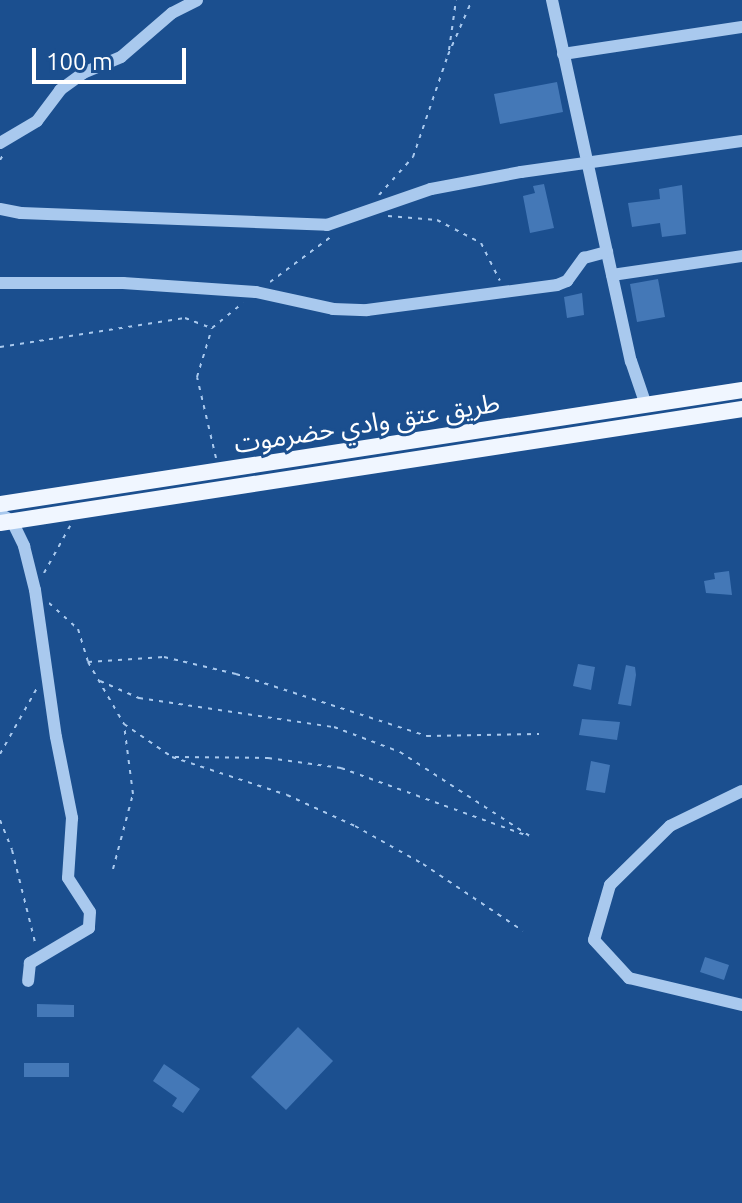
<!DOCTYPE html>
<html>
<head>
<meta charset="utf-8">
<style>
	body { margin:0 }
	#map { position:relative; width:742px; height:1203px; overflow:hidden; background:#1b4f8f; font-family:Ubuntu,"Noto Sans Arabic",sans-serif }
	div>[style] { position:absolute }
	.building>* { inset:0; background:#4478b7 }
	.path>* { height:2px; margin-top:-1px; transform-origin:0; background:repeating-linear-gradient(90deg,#a9c9ee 0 4px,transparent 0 10px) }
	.minor>* { height:12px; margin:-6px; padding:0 6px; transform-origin:6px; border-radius:6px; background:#a9c9ee }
	.major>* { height:16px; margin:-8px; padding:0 8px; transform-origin:8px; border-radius:8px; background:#f0f6ff }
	span { translate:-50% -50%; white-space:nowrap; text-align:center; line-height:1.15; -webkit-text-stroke:6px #1b4f8f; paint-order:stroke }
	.street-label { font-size:26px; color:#fff }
	.scale { position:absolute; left:32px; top:48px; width:154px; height:36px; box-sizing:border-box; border:4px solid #fff; border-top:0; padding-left:10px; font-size:24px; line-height:28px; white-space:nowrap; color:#fff; -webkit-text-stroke:6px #1b4f8f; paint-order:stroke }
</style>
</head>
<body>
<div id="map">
	<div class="building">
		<div style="clip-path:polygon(557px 82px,563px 112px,500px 124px,494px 94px)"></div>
		<div style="clip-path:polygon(544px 184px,554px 228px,530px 233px,523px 196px,535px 193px,533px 186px)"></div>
		<div style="clip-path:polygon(682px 185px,686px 234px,662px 237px,660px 223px,632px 227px,628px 203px,660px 199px,659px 189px)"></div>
		<div style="clip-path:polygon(658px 279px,665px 317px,637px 322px,630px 284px)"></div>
		<div style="clip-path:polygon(582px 293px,584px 315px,567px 318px,564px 297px)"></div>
		<div style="clip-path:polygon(729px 571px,732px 595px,706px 593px,704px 581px,715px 579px,714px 573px)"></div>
		<div style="clip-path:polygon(578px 664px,595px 667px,591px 690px,573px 686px)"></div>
		<div style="clip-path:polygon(626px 665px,635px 667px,636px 675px,631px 706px,618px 704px)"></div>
		<div style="clip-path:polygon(582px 719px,620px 722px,617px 740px,579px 735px)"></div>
		<div style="clip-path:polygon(591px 761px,610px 765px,605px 793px,586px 790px)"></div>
		<div style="clip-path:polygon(705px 957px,729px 965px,724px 980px,700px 972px)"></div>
		<div style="clip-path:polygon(37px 1004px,74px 1005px,74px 1017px,37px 1017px)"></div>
		<div style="clip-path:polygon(298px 1027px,333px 1061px,286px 1110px,251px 1077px)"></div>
		<div style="clip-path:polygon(24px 1063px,69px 1063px,69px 1077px,24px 1077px)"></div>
		<div style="clip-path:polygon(164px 1064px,200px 1089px,183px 1113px,172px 1106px,177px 1098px,153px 1081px)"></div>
	</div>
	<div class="path">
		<div style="left:449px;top:50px;width:50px;rotate:-82deg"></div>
		<div style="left:0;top:160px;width:9px;rotate:-58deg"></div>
		<div style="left:379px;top:195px;width:51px;rotate:-48.2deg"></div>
		<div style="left:413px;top:157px;width:108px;rotate:-71.1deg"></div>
		<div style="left:448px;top:55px;width:60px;rotate:-66.4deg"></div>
		<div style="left:388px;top:216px;width:49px;rotate:4.7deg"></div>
		<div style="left:437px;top:220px;width:50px;rotate:27.6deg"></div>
		<div style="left:481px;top:243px;width:42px;rotate:63.4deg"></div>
		<div style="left:270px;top:282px;width:77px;rotate:-36.6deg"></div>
		<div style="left:0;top:347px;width:187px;rotate:-8.9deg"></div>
		<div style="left:185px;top:318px;width:28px;rotate:21deg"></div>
		<div style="left:216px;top:458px;width:83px;rotate:-103.2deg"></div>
		<div style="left:197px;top:377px;width:51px;rotate:-73deg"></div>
		<div style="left:212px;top:328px;width:40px;rotate:-39deg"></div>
		<div style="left:44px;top:573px;width:54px;rotate:-61deg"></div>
		<div style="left:49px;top:603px;width:39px;rotate:42deg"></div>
		<div style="left:78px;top:629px;width:34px;rotate:73deg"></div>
		<div style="left:88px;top:662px;width:72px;rotate:59.9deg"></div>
		<div style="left:124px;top:724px;width:58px;rotate:34.5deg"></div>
		<div style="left:172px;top:757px;width:121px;rotate:18.3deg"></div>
		<div style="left:287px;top:795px;width:75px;rotate:24.5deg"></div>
		<div style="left:355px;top:826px;width:78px;rotate:29.2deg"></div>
		<div style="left:423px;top:864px;width:120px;rotate:33.8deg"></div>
		<div style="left:88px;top:662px;width:76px;rotate:-3.8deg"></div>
		<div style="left:164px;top:657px;width:74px;rotate:13.3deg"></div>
		<div style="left:236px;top:674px;width:201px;rotate:18deg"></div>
		<div style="left:427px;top:736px;width:112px;rotate:-1deg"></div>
		<div style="left:100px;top:681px;width:43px;rotate:23.6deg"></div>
		<div style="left:139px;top:698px;width:197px;rotate:8.5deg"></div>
		<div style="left:334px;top:727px;width:71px;rotate:20.7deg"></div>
		<div style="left:400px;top:752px;width:158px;rotate:32.9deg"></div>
		<div style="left:0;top:754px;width:76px;rotate:-60.7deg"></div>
		<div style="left:175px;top:757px;width:93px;rotate:0.6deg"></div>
		<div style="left:268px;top:758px;width:74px;rotate:7.8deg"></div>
		<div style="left:341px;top:768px;width:199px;rotate:20deg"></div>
		<div style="left:0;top:820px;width:32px;rotate:68deg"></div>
		<div style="left:12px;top:850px;width:99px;rotate:76deg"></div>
		<div style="left:113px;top:869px;width:78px;rotate:-75.1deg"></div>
		<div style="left:133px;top:794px;width:70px;rotate:-97.4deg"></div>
	</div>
	<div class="minor">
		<div style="left:552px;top:0;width:370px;rotate:77.7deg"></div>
		<div style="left:631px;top:361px;width:46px;rotate:71.2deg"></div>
		<div style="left:563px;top:54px;width:181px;rotate:-8.6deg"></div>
		<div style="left:0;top:143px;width:43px;rotate:-30.7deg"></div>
		<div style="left:37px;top:121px;width:39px;rotate:-53deg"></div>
		<div style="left:60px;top:90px;width:29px;rotate:-36deg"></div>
		<div style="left:83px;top:73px;width:41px;rotate:-22.8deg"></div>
		<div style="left:121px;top:57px;width:67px;rotate:-40.8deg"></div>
		<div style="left:172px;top:13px;width:28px;rotate:-27deg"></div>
		<div style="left:0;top:209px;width:21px;rotate:11deg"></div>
		<div style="left:21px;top:213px;width:306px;rotate:2.2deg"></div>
		<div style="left:327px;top:225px;width:110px;rotate:-19.1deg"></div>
		<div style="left:431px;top:189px;width:92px;rotate:-10.7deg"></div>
		<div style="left:521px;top:172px;width:223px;rotate:-8deg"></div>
		<div style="left:612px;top:275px;width:131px;rotate:-8.3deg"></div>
		<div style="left:0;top:283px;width:123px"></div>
		<div style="left:123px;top:283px;width:133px;rotate:3.9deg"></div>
		<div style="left:256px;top:292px;width:79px;rotate:12.4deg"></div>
		<div style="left:333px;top:309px;width:34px;rotate:2deg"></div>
		<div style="left:367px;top:310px;width:192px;rotate:-7.5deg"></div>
		<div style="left:557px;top:285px;width:11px;rotate:-22deg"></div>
		<div style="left:567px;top:281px;width:29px;rotate:-54deg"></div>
		<div style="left:584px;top:258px;width:24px;rotate:-15deg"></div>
		<div style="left:0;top:514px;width:14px;rotate:30deg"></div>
		<div style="left:12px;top:521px;width:28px;rotate:64deg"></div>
		<div style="left:24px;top:546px;width:45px;rotate:76deg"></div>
		<div style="left:35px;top:590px;width:148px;rotate:81.9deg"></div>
		<div style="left:56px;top:737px;width:83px;rotate:78.8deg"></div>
		<div style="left:72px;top:818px;width:60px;rotate:93.8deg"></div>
		<div style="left:68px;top:878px;width:40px;rotate:57.1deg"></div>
		<div style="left:90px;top:912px;width:16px;rotate:94deg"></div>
		<div style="left:89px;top:928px;width:69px;rotate:149.3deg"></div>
		<div style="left:30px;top:963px;width:18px;rotate:96deg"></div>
		<div style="left:742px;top:791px;width:80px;rotate:154.1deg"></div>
		<div style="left:670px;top:826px;width:84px;rotate:135.5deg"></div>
		<div style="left:610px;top:885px;width:57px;rotate:106.2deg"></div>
		<div style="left:594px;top:940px;width:52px;rotate:47.4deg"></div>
		<div style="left:629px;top:978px;width:116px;rotate:13.4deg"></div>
	</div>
	<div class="major">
		<div style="left:0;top:504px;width:751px;rotate:-8.73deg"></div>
		<div style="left:0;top:523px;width:751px;rotate:-8.73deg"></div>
	</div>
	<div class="street-label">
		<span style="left:367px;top:423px;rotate:-9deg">طريق عتق وادي حضرموت</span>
	</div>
	<div class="scale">100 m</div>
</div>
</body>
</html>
